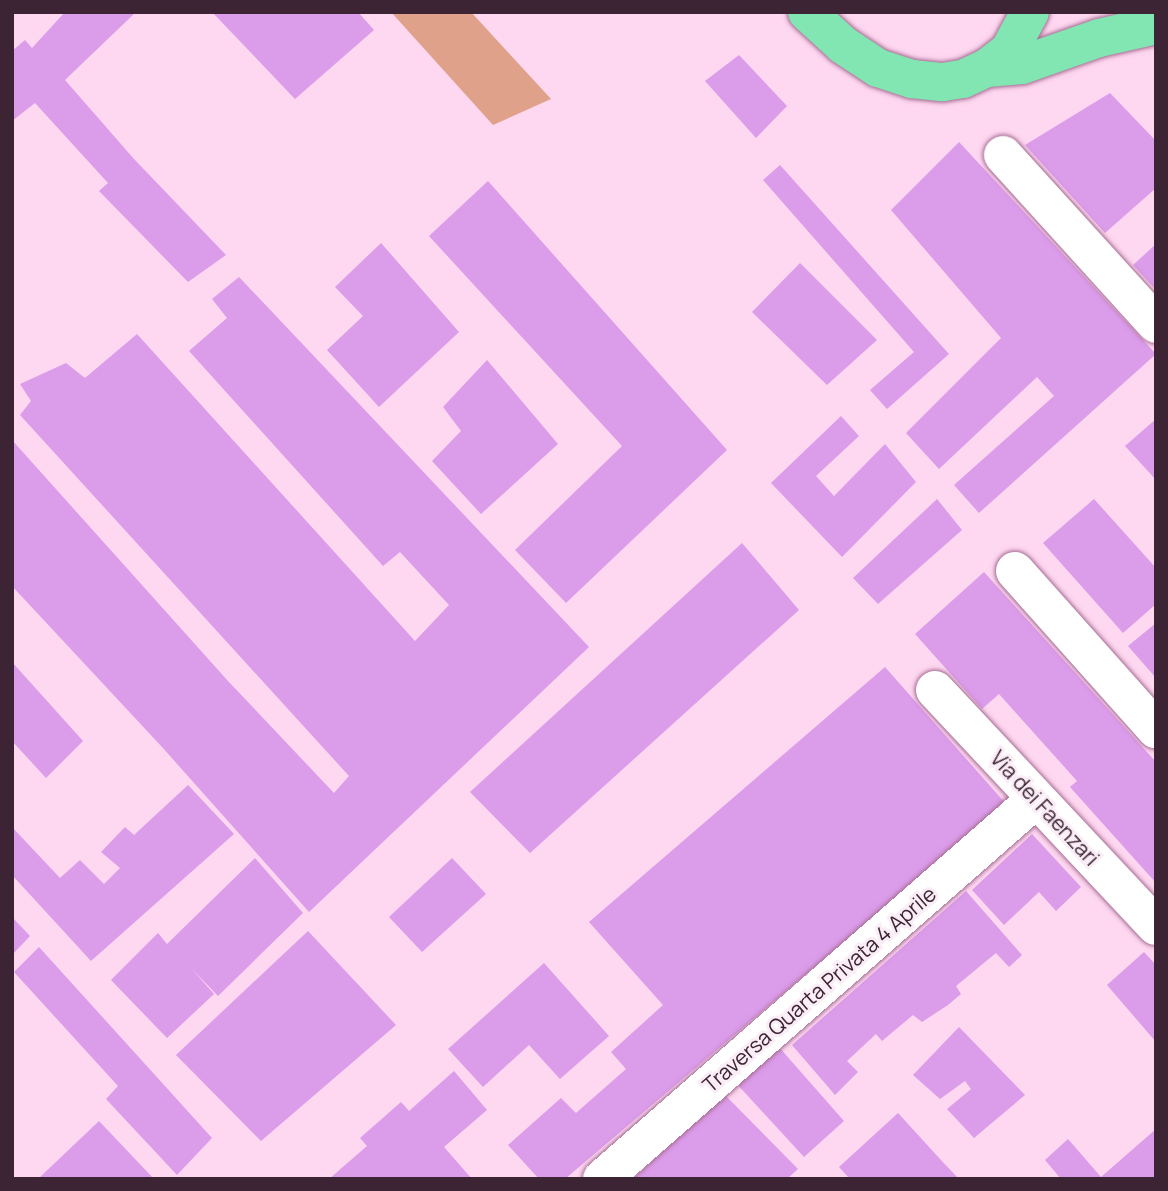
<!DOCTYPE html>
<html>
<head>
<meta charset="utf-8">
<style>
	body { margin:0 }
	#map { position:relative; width:1168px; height:1191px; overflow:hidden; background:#fed7f0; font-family:Manrope,sans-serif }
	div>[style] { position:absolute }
	.green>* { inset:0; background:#e0a18b }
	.building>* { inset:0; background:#db9cea }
	.roads { filter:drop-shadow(0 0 2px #a66c93) drop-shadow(0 0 2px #a66c93) }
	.minor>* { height:38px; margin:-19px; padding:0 19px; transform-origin:19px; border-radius:19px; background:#fff }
	.highway>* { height:38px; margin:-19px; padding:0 19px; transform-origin:19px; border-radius:19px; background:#82e6b2 }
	span { translate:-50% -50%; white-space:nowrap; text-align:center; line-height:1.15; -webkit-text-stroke:6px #faedf5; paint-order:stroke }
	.street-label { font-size:21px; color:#3c2434 }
	.frame { position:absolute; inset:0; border:14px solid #3c2434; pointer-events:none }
</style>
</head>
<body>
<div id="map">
	<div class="green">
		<div style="clip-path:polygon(391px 12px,471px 12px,551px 99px,493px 125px)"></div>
	</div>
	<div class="building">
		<div style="clip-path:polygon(65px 12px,136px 12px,65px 80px,134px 159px,226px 255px,188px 282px,99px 191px,108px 183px,35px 103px,12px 121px,12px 51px,25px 40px,32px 48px)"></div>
		<div style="clip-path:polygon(212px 12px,358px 12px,374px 30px,295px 99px)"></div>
		<div style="clip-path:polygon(739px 55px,787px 106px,756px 138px,705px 81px)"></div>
		<div style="clip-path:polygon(1110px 93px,1156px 141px,1156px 188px,1105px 233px,1025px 145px)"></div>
		<div style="clip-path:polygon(959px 142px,1156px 354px,979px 513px,954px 485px,1054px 396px,1037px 377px,939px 469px,906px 433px,1001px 338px,891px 210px)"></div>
		<div style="clip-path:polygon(780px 165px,949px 354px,887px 409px,870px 390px,914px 352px,763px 180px)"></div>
		<div style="clip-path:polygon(488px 181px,727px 450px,566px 603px,515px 550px,622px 446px,429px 236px)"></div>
		<div style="clip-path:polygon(381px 243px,459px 332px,379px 407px,327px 350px,363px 316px,335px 287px)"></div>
		<div style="clip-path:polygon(1156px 244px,1156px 290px,1133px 265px)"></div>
		<div style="clip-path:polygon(800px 263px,877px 340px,827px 385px,752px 312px)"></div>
		<div style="clip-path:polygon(239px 277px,589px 647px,309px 912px,162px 747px,12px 586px,12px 440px,228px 681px,334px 793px,349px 776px,20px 415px,31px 401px,20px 384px,66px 363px,85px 378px,137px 334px,415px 641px,449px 605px,400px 552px,383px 566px,189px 351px,227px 318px,212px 299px)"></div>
		<div style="clip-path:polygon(487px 360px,558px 444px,481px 514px,432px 461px,461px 431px,443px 407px)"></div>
		<div style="clip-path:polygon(841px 416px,859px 436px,816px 476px,834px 496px,885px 444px,916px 482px,842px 557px,771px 483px)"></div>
		<div style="clip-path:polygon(1156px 419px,1156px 480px,1125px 446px)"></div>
		<div style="clip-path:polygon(937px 499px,962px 530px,878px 604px,853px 578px)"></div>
		<div style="clip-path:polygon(1094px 499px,1156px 568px,1156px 604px,1123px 633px,1043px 543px)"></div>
		<div style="clip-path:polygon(742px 543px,799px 610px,530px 853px,470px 792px)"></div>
		<div style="clip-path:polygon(984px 572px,1156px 762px,1156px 883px,1070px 787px,1077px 781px,999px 694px,982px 709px,915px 634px)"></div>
		<div style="clip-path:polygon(1156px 623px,1156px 678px,1128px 646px)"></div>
		<div style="clip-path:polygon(12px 662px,83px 741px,46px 778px,12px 741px)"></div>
		<div style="clip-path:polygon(885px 667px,1006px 804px,565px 1179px,539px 1179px,508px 1145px,561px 1098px,576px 1113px,626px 1069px,611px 1052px,663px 1005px,589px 922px)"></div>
		<div style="clip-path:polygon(188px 785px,234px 834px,91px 961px,12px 875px,12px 827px,60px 878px,80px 860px,104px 884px,120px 868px,101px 852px,125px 827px,134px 835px)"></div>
		<div style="clip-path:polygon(1032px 834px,1081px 887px,1056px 911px,1039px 892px,1004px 925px,972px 890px)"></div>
		<div style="clip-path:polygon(255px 858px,303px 913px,218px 996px,191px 968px,214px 994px,167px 1038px,111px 980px,158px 933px,167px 944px)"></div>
		<div style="clip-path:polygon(452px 858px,486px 894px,422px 952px,389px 917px)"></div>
		<div style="clip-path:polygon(966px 891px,1022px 955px,1009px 967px,996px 953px,956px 986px,961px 994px,948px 1005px,922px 1022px,913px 1015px,882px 1041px,876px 1034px,847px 1061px,858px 1072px,835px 1095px,792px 1045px)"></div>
		<div style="clip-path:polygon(12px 917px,30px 936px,12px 955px)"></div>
		<div style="clip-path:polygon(308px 931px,396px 1025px,261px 1141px,176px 1055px)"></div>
		<div style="clip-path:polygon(39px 947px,212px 1138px,177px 1175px,106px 1099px,118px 1086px,14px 972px)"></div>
		<div style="clip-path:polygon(1144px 952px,1156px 965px,1156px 1042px,1107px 985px)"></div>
		<div style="clip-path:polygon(544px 963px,609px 1036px,560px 1079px,529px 1045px,483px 1087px,448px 1049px)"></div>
		<div style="clip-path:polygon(959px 1027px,1025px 1095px,974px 1138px,947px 1109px,971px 1089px,965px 1081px,940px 1099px,913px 1075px)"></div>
		<div style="clip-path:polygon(778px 1046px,844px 1121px,804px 1157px,735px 1082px)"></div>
		<div style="clip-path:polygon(454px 1071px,487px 1110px,444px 1147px,472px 1179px,329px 1179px,367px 1146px,360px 1138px,401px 1102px,409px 1111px)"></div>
		<div style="clip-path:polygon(724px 1094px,798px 1169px,787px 1179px,633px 1179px)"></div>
		<div style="clip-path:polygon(898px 1113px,940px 1159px,959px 1179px,850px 1179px,839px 1167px)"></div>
		<div style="clip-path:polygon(99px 1121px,154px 1179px,38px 1179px)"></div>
		<div style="clip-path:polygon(1156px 1129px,1156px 1179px,1061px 1179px,1045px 1160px,1068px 1139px,1101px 1177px)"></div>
	</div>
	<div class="roads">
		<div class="minor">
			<div style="left:1003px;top:155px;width:228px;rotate:47.8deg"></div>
			<div style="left:1015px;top:571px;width:212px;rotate:48.3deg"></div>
			<div style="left:935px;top:690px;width:323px;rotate:46.9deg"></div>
			<div style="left:602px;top:1179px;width:577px;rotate:-41.2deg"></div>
		</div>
		<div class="highway">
			<div style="left:807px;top:12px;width:49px;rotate:42.5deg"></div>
			<div style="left:843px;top:45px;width:42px;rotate:33.3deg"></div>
			<div style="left:878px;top:68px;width:36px;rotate:18deg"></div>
			<div style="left:912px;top:79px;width:31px;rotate:6deg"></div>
			<div style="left:943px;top:82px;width:20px;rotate:-9deg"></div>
			<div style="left:963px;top:79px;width:26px;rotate:-25deg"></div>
			<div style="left:987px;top:68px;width:28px;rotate:-38deg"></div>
			<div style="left:1009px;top:51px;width:44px;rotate:-61.7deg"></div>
			<div style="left:987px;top:68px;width:35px;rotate:-5deg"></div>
			<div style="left:1022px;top:65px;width:82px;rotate:-19.3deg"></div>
			<div style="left:1099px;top:38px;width:58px;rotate:-12.8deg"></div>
		</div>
	</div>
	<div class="street-label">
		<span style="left:1045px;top:808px;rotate:47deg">Via dei Faenzari</span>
		<span style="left:819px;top:989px;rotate:-41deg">Traversa Quarta Privata 4 Aprile</span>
	</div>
	<div class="frame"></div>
</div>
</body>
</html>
